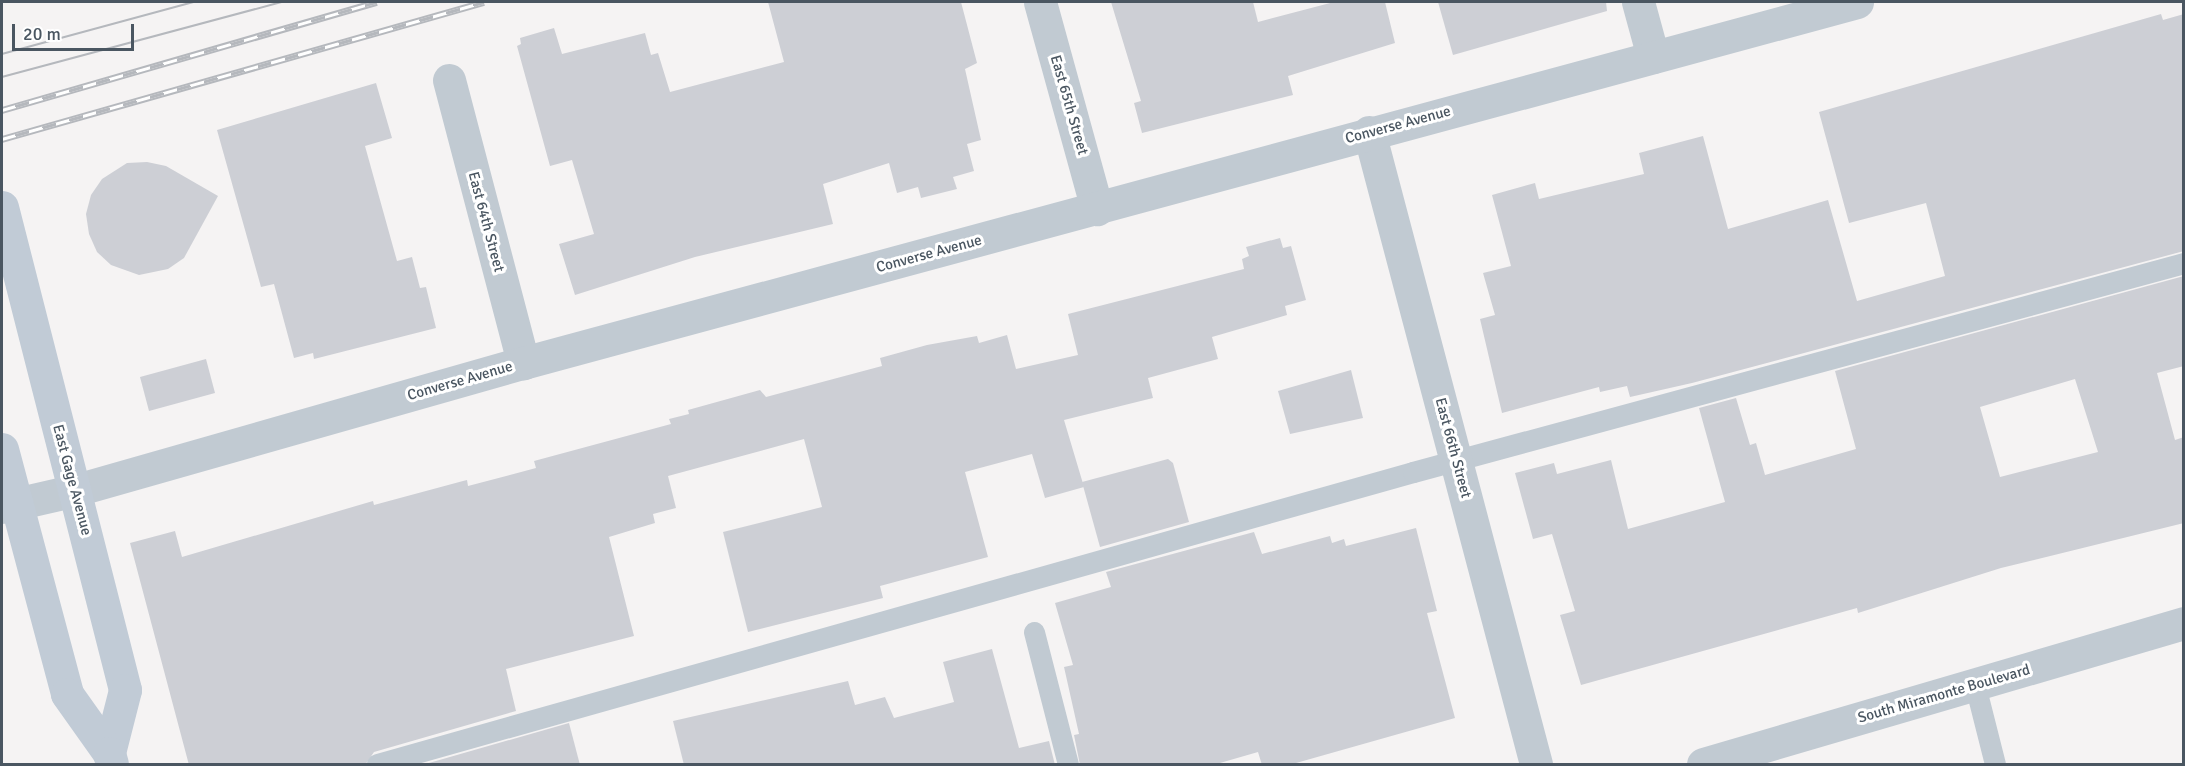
<!DOCTYPE html>
<html>
<head>
<meta charset="utf-8">
<style>
	body { margin:0 }
	#map { position:relative; width:2185px; height:766px; overflow:hidden; background:#f5f3f3; font-family:Signika,sans-serif }
	div>[style] { position:absolute }
	.building>* { inset:0; background:#cdcfd5 }
	.service>* { height:21px; margin:-10.5px; padding:0 10.5px; transform-origin:10.5px; border-radius:10.5px; background:#c1cad2 }
	.minor>* { height:33px; margin:-16.5px; padding:0 16.5px; transform-origin:16.5px; border-radius:16.5px; background:#c1cad2 }
	.tertiary>* { height:33px; margin:-16.5px; padding:0 16.5px; transform-origin:16.5px; border-radius:16.5px; background:#c1cad2 }
	.secondary>* { height:33px; margin:-16.5px; padding:0 16.5px; transform-origin:16.5px; border-radius:16.5px; background:#c1cbd6 }
	.tram>* { height:1.5px; margin:-0.75px; padding:0 0.75px; transform-origin:0.75px; border-radius:0.75px; background:#b5b8bd }
	.rail>* { height:7px; margin-top:-3.5px; transform-origin:0; background:repeating-linear-gradient(90deg,#fff 0 14px,#b5b8bd 0 28px); box-sizing:border-box; border-block:2px solid #b5b8bd }
	span { translate:-50% -50%; white-space:nowrap; text-align:center; line-height:1.15; -webkit-text-stroke:6px #fff; paint-order:stroke }
	.street-label { font-size:15px; color:#4a5661 }
	.frame { position:absolute; inset:0; border:3px solid #4a5661; pointer-events:none }
	.scale { position:absolute; left:12px; top:24px; width:122px; height:27px; box-sizing:border-box; border:3px solid #4a5661; border-top:0; padding-left:8px; font-size:18px; line-height:21px; white-space:nowrap; color:#4a5661; -webkit-text-stroke:4px #fff; paint-order:stroke }
</style>
</head>
<body>
<div id="map">
	<div class="building">
		<div style="clip-path:polygon(768px 2px,961px 2px,977px 63px,965px 69px,981px 140px,967px 144px,974px 171px,953px 177px,957px 189px,921px 198px,918px 187px,897px 193px,889px 163px,823px 184px,833px 224px,695px 257px,575px 295px,559px 244px,594px 234px,572px 160px,550px 166px,517px 46px,521px 44px,520px 38px,554px 28px,562px 54px,645px 33px,651px 55px,658px 53px,670px 92px,784px 62px)"></div>
		<div style="clip-path:polygon(1111px 2px,1253px 2px,1258px 22px,1334px 2px,1385px 2px,1395px 43px,1288px 76px,1293px 95px,1142px 133px,1134px 103px,1141px 101px)"></div>
		<div style="clip-path:polygon(1438px 2px,1606px 2px,1607px 11px,1453px 55px)"></div>
		<div style="clip-path:polygon(2161px 14px,2163px 20px,2184px 14px,2184px 251px,1692px 383px,1630px 397px,1627px 386px,1600px 392px,1599px 387px,1502px 413px,1480px 319px,1495px 315px,1483px 273px,1511px 266px,1492px 195px,1535px 183px,1539px 199px,1644px 174px,1639px 153px,1703px 136px,1728px 229px,1828px 200px,1857px 301px,1945px 276px,1926px 203px,1849px 223px,1819px 112px)"></div>
		<div style="clip-path:polygon(376px 83px,392px 138px,365px 146px,397px 261px,412px 257px,420px 288px,426px 287px,436px 328px,314px 359px,313px 353px,294px 358px,274px 284px,261px 287px,217px 130px)"></div>
		<div style="clip-path:polygon(147px 162px,166px 166px,218px 196px,184px 258px,168px 269px,139px 275px,111px 265px,97px 252px,89px 234px,86px 214px,91px 195px,102px 179px,127px 163px)"></div>
		<div style="clip-path:polygon(1280px 238px,1283px 248px,1291px 246px,1306px 300px,1285px 306px,1287px 315px,1212px 337px,1218px 359px,1148px 378px,1153px 398px,1064px 420px,1084px 487px,1045px 498px,1032px 454px,965px 472px,988px 557px,880px 586px,883px 598px,748px 632px,723px 532px,822px 507px,804px 439px,668px 476px,676px 508px,653px 514px,655px 523px,609px 537px,634px 636px,506px 669px,516px 711px,374px 752px,365px 765px,189px 765px,130px 543px,175px 531px,182px 557px,373px 501px,374px 505px,463px 481px,467px 480px,468px 486px,536px 468px,534px 461px,671px 424px,669px 419px,689px 414px,688px 410px,760px 390px,766px 397px,882px 366px,880px 358px,927px 345px,977px 336px,979px 343px,1007px 335px,1016px 369px,1078px 355px,1068px 314px,1244px 269px,1242px 259px,1249px 256px,1246px 247px)"></div>
		<div style="clip-path:polygon(evenodd,2184px 276px,2184px 366px,2157px 373px,2175px 440px,2184px 437px,2184px 523px,2001px 568px,1858px 613px,1857px 608px,1581px 685px,1560px 615px,1575px 611px,1552px 534px,1533px 539px,1515px 473px,1554px 463px,1557px 474px,1611px 460px,1628px 529px,1725px 502px,1699px 408px,1736px 398px,1750px 445px,1756px 443px,1765px 475px,1856px 449px,1835px 371px,2184px 276px,2075px 379px,2098px 452px,2000px 477px,1980px 407px,2075px 379px)"></div>
		<div style="clip-path:polygon(206px 359px,215px 393px,149px 411px,140px 377px)"></div>
		<div style="clip-path:polygon(1351px 370px,1363px 418px,1290px 434px,1278px 391px)"></div>
		<div style="clip-path:polygon(1168px 459px,1173px 463px,1189px 522px,1100px 547px,1082px 482px)"></div>
		<div style="clip-path:polygon(1416px 528px,1437px 611px,1427px 613px,1455px 718px,1289px 765px,1262px 765px,1258px 752px,1213px 765px,1080px 765px,1074px 735px,1079px 734px,1064px 667px,1073px 665px,1055px 603px,1111px 587px,1106px 572px,1254px 532px,1262px 554px,1330px 536px,1332px 543px,1344px 539px,1346px 546px)"></div>
		<div style="clip-path:polygon(992px 649px,1019px 748px,1049px 741px,1055px 765px,684px 765px,673px 721px,848px 681px,855px 705px,885px 697px,894px 718px,954px 702px,943px 662px)"></div>
		<div style="clip-path:polygon(569px 723px,580px 765px,422px 765px)"></div>
	</div>
	<div class="service">
		<div style="left:1034px;top:632px;width:136px;rotate:75.6deg"></div>
		<div style="left:1975px;top:685px;width:81px;rotate:75.8deg"></div>
		<div style="left:377px;top:764px;width:1076px;rotate:-15.74deg"></div>
		<div style="left:1413px;top:472px;width:799px;rotate:-15.17deg"></div>
	</div>
	<div class="minor">
		<div style="left:1040px;top:2px;width:215px;rotate:74.6deg"></div>
		<div style="left:1638px;top:2px;width:57px;rotate:74.7deg"></div>
		<div style="left:449px;top:80px;width:293px;rotate:75.3deg"></div>
		<div style="left:1369px;top:132px;width:654px;rotate:75.2deg"></div>
		<div style="left:2px;top:507px;width:76px;rotate:-12.9deg"></div>
	</div>
	<div class="tertiary">
		<div style="left:76px;top:490px;width:465px;rotate:-15.9deg"></div>
		<div style="left:523px;top:363px;width:1382px;rotate:-15.14deg"></div>
		<div style="left:1703px;top:764px;width:501px;rotate:-16.34deg"></div>
	</div>
	<div class="secondary">
		<div style="left:2px;top:207px;width:498px;rotate:75.7deg"></div>
		<div style="left:125px;top:690px;width:65px;rotate:104.3deg"></div>
		<div style="left:2px;top:449px;width:253px;rotate:75.1deg"></div>
		<div style="left:67px;top:694px;width:72px;rotate:54.6deg"></div>
		<div style="left:109px;top:753px;width:11px;rotate:75deg"></div>
	</div>
	<div class="tram">
		<div style="left:2px;top:54px;width:199px;rotate:-15.2deg"></div>
		<div style="left:2px;top:77px;width:290px;rotate:-15deg"></div>
	</div>
	<div class="rail">
		<div style="left:2px;top:110px;width:390px;rotate:-16.1deg"></div>
		<div style="left:2px;top:139px;width:501px;rotate:-15.87deg"></div>
	</div>
	<div class="street-label">
		<span style="left:1069px;top:105px;rotate:74deg">East 65th Street</span>
		<span style="left:1398px;top:125px;rotate:-15deg">Converse Avenue</span>
		<span style="left:486px;top:222px;rotate:75deg">East 64th Street</span>
		<span style="left:929px;top:254px;rotate:-15deg">Converse Avenue</span>
		<span style="left:460px;top:381px;rotate:-16deg">Converse Avenue</span>
		<span style="left:1453px;top:448px;rotate:75deg">East 66th Street</span>
		<span style="left:72px;top:480px;rotate:75deg">East Gage Avenue</span>
		<span style="left:1944px;top:694px;rotate:-16deg">South Miramonte Boulevard</span>
	</div>
	<div class="frame"></div>
	<div class="scale">20 m</div>
</div>
</body>
</html>
